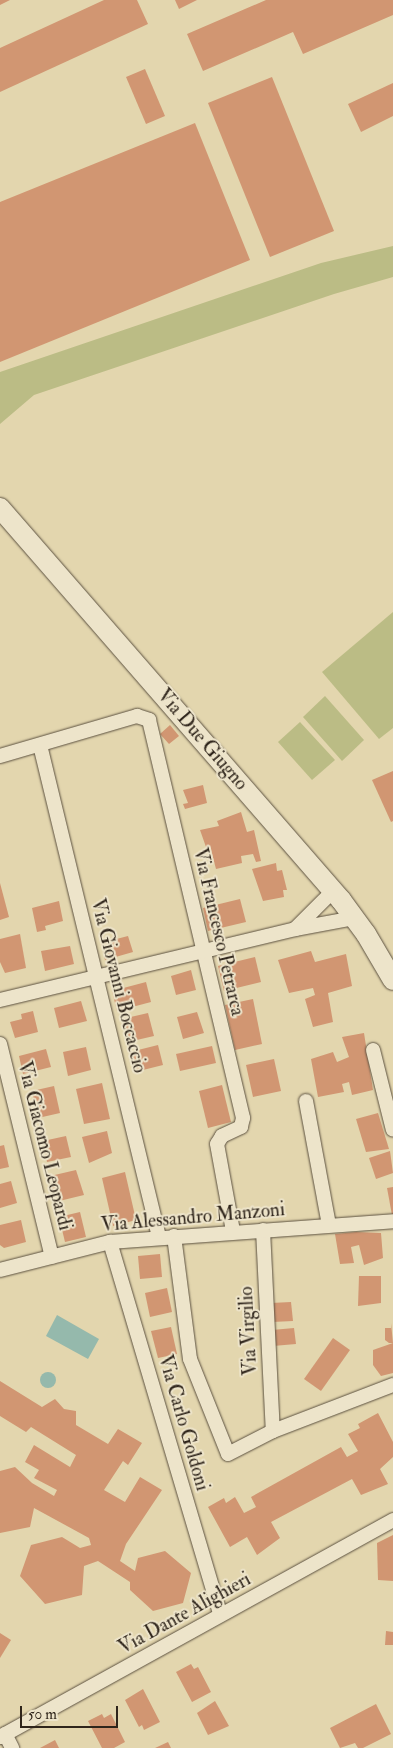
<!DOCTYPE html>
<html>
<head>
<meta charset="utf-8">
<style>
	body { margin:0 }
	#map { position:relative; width:393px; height:1748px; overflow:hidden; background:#e3d6ae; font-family:"IM FELL Double Pica",serif }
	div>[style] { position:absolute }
	.green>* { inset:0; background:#bbbc85 }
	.water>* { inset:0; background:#95b9ac }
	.round { border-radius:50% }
	.building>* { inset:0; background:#d19672 }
	.roads { filter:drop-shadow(0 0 1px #5c5140) drop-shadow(0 0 1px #5c5140) }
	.minor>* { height:14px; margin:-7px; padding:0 7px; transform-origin:7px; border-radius:7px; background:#ede4ca }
	.secondary>* { height:20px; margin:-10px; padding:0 10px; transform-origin:10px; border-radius:10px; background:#ede4ca }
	span { translate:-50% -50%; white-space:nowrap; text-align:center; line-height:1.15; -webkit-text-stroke:4px #ede4ca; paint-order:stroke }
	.street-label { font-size:19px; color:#2f251b }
	.scale { position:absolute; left:20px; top:1706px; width:98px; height:22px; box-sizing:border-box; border:2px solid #2f251b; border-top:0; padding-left:6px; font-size:15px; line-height:18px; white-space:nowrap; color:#2f251b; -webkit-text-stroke:4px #ede4ca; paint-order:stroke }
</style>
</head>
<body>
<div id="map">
	<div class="green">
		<div style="clip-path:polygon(393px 246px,393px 277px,334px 294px,34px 395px,0 424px,0 372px,321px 263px)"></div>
		<div style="clip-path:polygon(393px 612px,393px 728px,379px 739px,322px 672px)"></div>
		<div style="clip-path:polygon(325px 696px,364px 740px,342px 761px,303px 717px)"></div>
		<div style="clip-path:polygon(300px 722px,335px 760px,312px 780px,278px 742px)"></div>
	</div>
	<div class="water">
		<div style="clip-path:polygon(57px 1315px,99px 1339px,88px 1359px,46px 1336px)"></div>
		<div class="round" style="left:40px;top:1372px;width:16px;height:16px"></div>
	</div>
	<div class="building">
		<div style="clip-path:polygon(0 0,10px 0,0 5px)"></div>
		<div style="clip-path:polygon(104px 0,137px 0,148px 24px,0 92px,0 48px)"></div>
		<div style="clip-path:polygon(175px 0,197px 0,179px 9px)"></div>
		<div style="clip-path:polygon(266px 0,393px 0,393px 15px,303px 54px,293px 32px,203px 71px,187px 34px)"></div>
		<div style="clip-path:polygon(145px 69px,165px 116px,146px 124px,126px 77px)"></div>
		<div style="clip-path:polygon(272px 77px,334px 231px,270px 257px,208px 103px)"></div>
		<div style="clip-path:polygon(393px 83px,393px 116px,361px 132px,348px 104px)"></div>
		<div style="clip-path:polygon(195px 123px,250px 260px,0 362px,0 202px)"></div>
		<div style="clip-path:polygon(170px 725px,179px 736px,169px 744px,160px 734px)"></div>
		<div style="clip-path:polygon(393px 771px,393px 821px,391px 822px,372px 780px)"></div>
		<div style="clip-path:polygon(203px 785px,207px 803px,185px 809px,183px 804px,188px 803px,183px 790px)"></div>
		<div style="clip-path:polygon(241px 812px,247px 832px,254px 830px,261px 861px,256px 862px,253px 854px,241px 856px,242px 863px,216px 869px,210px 846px,206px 847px,200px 830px,219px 826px,217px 821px)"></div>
		<div style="clip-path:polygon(276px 863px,277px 871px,282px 870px,287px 890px,283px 890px,284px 897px,263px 901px,252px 869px)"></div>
		<div style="clip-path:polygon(0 883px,9px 917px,0 920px)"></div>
		<div style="clip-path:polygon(240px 899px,246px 922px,208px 931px,203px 908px)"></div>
		<div style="clip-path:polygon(59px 901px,63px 921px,45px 926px,46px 930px,37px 932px,32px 908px)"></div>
		<div style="clip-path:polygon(20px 934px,26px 968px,5px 973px,0 962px,0 939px)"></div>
		<div style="clip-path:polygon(128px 936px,133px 952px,105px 960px,101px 943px)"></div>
		<div style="clip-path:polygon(70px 946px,74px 964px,45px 971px,41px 951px)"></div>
		<div style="clip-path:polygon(311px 951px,315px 962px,346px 954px,352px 986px,328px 993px,333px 1022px,313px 1027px,305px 999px,315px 995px,313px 988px,289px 993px,278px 960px)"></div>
		<div style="clip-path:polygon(255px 957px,261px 982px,224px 991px,218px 966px)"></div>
		<div style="clip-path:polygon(191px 970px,196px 990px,176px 995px,171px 976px)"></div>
		<div style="clip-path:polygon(146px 982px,151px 1002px,117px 1011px,112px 991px)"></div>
		<div style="clip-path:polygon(253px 999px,262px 1044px,235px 1050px,225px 1005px)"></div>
		<div style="clip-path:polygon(81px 1001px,87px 1021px,59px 1028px,54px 1008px)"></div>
		<div style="clip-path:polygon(33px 1011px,38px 1032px,15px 1038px,10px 1022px,22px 1019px,21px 1014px)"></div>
		<div style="clip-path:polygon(197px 1012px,204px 1033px,183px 1039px,177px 1017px)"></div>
		<div style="clip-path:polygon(148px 1013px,154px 1036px,128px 1042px,122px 1019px)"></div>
		<div style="clip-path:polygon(364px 1033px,373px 1090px,352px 1095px,349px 1082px,342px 1084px,344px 1092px,318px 1097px,311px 1059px,333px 1052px,337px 1062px,349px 1057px,342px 1037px)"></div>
		<div style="clip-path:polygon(158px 1045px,163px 1065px,135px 1072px,130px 1052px)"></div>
		<div style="clip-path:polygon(212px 1046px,216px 1063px,180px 1071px,176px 1054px)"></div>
		<div style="clip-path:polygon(86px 1047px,91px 1070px,68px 1076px,63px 1052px)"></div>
		<div style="clip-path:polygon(46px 1049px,51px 1067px,23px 1074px,19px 1056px)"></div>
		<div style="clip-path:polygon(274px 1059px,281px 1091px,253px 1097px,246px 1065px)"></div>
		<div style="clip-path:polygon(102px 1083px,110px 1119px,84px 1124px,76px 1089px)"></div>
		<div style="clip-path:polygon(222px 1085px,231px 1122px,208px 1128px,199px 1091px)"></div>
		<div style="clip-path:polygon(54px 1086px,60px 1113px,38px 1118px,32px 1091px)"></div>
		<div style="clip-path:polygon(378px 1113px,389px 1149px,366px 1152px,356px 1119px)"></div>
		<div style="clip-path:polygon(107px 1131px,112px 1153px,89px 1163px,82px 1137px)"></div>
		<div style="clip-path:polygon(66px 1136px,71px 1157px,47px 1162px,43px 1141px)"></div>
		<div style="clip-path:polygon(4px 1145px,9px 1167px,0 1169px,0 1146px)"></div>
		<div style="clip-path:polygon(390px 1151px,393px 1173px,376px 1179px,369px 1158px)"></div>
		<div style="clip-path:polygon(76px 1170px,84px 1195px,55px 1202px,46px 1177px)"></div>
		<div style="clip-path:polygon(125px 1172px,136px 1220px,113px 1226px,102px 1178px)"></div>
		<div style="clip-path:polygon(11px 1181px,17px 1203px,0 1208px,0 1184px)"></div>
		<div style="clip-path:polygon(393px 1187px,393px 1214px,392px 1215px,387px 1188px)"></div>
		<div style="clip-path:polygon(80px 1212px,86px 1237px,65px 1242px,59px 1217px)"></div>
		<div style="clip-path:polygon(21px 1220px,26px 1242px,4px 1248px,0 1245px,0 1225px)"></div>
		<div style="clip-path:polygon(356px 1232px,381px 1233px,383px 1258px,364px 1265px,359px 1245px,351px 1247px,354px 1263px,340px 1264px,335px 1234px)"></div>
		<div style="clip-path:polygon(160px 1254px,162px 1277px,140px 1279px,138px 1256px)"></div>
		<div style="clip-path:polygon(359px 1276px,381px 1276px,381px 1303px,358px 1306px)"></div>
		<div style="clip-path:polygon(167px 1288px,172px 1312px,150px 1317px,145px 1293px)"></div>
		<div style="clip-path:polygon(291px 1302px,293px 1321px,272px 1322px,271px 1303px)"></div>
		<div style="clip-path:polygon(391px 1323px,393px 1343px,389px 1343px,385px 1340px,385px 1328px,391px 1328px)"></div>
		<div style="clip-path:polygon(171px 1327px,177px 1354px,158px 1358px,151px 1331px)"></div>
		<div style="clip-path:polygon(294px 1328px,296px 1344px,273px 1346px,272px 1330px)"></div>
		<div style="clip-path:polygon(333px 1338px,350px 1350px,321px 1391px,304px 1379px)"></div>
		<div style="clip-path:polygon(393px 1343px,393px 1373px,381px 1376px,373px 1365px,373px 1350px)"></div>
		<div style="clip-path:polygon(0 1381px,42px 1407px,55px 1399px,64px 1409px,76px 1411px,76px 1425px,108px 1444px,118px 1429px,142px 1443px,128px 1465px,123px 1461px,104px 1490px,125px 1502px,140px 1477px,162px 1490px,126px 1544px,120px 1561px,135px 1571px,138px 1558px,165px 1551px,191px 1573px,183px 1603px,153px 1611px,130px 1590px,130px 1582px,98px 1561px,84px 1566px,82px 1595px,45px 1604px,20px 1576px,31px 1545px,62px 1537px,80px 1548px,91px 1545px,89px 1538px,34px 1508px,30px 1527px,0 1533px,0 1471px,15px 1467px,32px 1483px,54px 1496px,57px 1490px,34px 1478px,39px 1470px,25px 1462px,34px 1445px,70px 1467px,76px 1455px,31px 1427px,26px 1432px,0 1416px)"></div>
		<div style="clip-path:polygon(378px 1413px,393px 1442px,393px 1457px,380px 1469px,388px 1484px,361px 1495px,352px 1479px,271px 1522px,280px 1538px,257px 1555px,247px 1537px,230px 1547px,208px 1507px,224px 1498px,226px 1503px,235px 1497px,244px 1513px,256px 1507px,251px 1497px,341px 1447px,347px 1457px,358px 1451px,348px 1434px,360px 1428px,358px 1424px)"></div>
		<div style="clip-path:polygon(393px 1535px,393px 1581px,378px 1580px,377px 1543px)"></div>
		<div style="clip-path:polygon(386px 1631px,393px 1632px,393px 1645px,385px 1645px)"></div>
		<div style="clip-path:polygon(0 1633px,11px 1640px,0 1658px)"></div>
		<div style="clip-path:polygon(191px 1664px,194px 1669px,198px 1667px,211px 1692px,192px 1702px,176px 1672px)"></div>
		<div style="clip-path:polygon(143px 1689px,160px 1722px,144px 1730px,142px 1725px,139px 1727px,125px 1700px)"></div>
		<div style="clip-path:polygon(215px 1701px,229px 1726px,208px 1735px,197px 1713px)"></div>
		<div style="clip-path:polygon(376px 1704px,391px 1734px,363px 1748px,358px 1748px,355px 1743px,340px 1748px,330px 1728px)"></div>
		<div style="clip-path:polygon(102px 1714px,104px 1718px,111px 1714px,125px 1742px,114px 1748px,102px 1748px,88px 1721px)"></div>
		<div style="clip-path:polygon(55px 1740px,59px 1748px,40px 1748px)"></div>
		<div style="clip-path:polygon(168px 1742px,171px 1748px,155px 1748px)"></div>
	</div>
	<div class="roads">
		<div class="minor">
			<div style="left:40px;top:745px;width:506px;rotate:76.4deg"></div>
			<div style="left:0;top:756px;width:143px;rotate:-16.3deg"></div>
			<div style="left:137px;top:716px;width:13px;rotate:18deg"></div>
			<div style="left:149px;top:720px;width:409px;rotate:76.7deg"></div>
			<div style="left:243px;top:1118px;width:9px;rotate:103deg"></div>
			<div style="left:241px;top:1127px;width:21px;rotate:155deg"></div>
			<div style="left:222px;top:1136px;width:9px;rotate:122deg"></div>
			<div style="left:217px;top:1144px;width:88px;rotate:79.6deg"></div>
			<div style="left:295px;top:929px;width:54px;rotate:-45deg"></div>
			<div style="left:0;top:1000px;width:303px;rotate:-13.5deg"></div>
			<div style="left:295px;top:929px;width:61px;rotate:-10.4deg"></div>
			<div style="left:0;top:1044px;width:219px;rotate:76.3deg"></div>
			<div style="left:373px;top:1050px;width:82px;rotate:76deg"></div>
			<div style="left:306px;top:1101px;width:126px;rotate:79.5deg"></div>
			<div style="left:263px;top:1230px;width:201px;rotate:87.2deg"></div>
			<div style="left:174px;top:1236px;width:124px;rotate:82.6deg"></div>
			<div style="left:190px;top:1359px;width:102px;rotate:68.2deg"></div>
			<div style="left:228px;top:1454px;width:51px;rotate:-27.1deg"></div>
			<div style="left:273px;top:1431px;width:129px;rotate:-21deg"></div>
			<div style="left:110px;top:1242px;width:388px;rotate:73.5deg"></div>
			<div style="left:0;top:1270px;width:114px;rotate:-14.3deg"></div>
			<div style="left:110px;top:1242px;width:284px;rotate:-4.2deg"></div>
			<div style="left:5px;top:1734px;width:16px;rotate:63deg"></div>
			<div style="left:0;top:1737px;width:449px;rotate:-28.9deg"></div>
		</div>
		<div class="secondary">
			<div style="left:0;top:508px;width:520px;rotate:48.98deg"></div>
			<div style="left:341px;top:900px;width:42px;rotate:53.7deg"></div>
			<div style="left:366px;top:934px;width:53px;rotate:59.6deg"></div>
		</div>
	</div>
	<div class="street-label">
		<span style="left:202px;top:740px;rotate:49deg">Via Due Giugno</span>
		<span style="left:218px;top:932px;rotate:77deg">Via Francesco Petrarca</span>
		<span style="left:118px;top:986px;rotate:76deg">Via Giovanni Boccaccio</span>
		<span style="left:44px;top:1146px;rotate:76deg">Via Giacomo Leopardi</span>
		<span style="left:193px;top:1218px;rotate:-5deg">Via Alessandro Manzoni</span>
		<span style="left:249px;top:1331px;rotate:-93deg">Via Virgilio</span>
		<span style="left:183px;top:1423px;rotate:74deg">Via Carlo Goldoni</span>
		<span style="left:185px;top:1614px;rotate:-29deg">Via Dante Alighieri</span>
	</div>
	<div class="scale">50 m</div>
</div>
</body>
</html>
